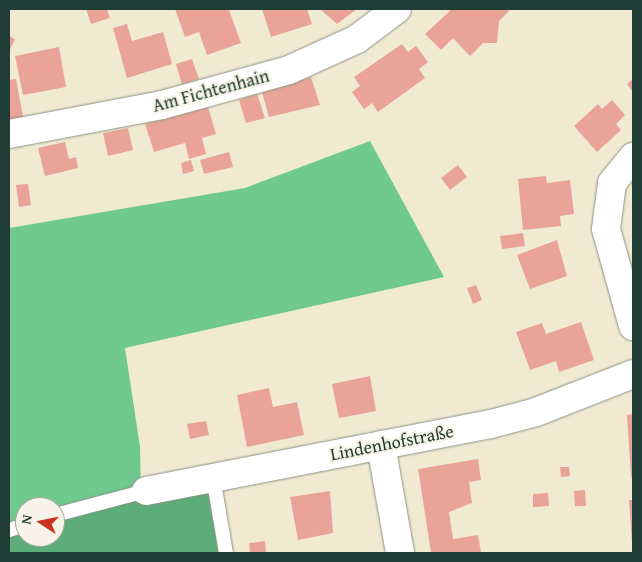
<!DOCTYPE html>
<html>
<head>
<meta charset="utf-8">
<style>
	body { margin:0 }
	#map { position:relative; width:642px; height:562px; overflow:hidden; background:#f1ead3; font-family:"Gentium Book Plus",serif }
	div>[style] { position:absolute }
	.green>* { inset:0; background:#70c98f }
	.forest>* { inset:0; background:#5cad7a }
	.building>* { inset:0; background:#e9a497 }
	.roads { filter:drop-shadow(0 0 1px #889484) drop-shadow(0 0 1px #889484) }
	.lane>* { height:14px; margin:-7px; padding:0 7px; transform-origin:7px; border-radius:7px; background:#fff }
	.street>* { height:28px; margin:-14px; padding:0 14px; transform-origin:14px; border-radius:14px; background:#fff }
	span { translate:-50% -50%; white-space:nowrap; text-align:center; line-height:1.15; -webkit-text-stroke:4.5px #f7f3e8; paint-order:stroke }
	.street-label { font-size:18px; color:#1f3d34 }
	.frame { position:absolute; inset:0; border:10px solid #1f3d34; pointer-events:none }
	.north { position:absolute; left:15px; top:497px; width:50px; height:50px; box-sizing:border-box; background:#f7f3e8; border:1px solid #a1aaa0; border-radius:50%; rotate:281deg; font-size:14px; font-weight:700; line-height:20px; text-align:center; color:#1f3d34 }
	.north::after { content:''; display:block; margin:auto; width:18px; height:22px; background:#c8321e; clip-path:polygon(50% 0,100% 100%,50% 72%,0 100%) }
</style>
</head>
<body>
<div id="map">
	<div class="green">
		<div style="clip-path:polygon(370px 141px,444px 277px,125px 348px,140px 447px,141px 493px,55px 515px,55px 507px,25px 507px,25px 525px,9px 530px,9px 228px,245px 188px)"></div>
	</div>
	<div class="forest">
		<div style="clip-path:polygon(209px 490px,220px 553px,9px 553px,9px 530px,25px 525px,25px 537px,55px 537px,55px 515px,141px 493px)"></div>
	</div>
	<div class="building">
		<div style="clip-path:polygon(86px 9px,107px 9px,110px 18px,91px 24px)"></div>
		<div style="clip-path:polygon(175px 9px,233px 9px,229px 10px,241px 43px,207px 55px,199px 32px,185px 37px)"></div>
		<div style="clip-path:polygon(262px 9px,307px 9px,312px 24px,271px 37px)"></div>
		<div style="clip-path:polygon(320px 9px,357px 9px,337px 24px)"></div>
		<div style="clip-path:polygon(452px 9px,507px 9px,509px 11px,499px 21px,497px 43px,483px 43px,470px 56px,453px 38px,441px 50px,425px 34px)"></div>
		<div style="clip-path:polygon(127px 24px,132px 41px,163px 32px,172px 64px,127px 78px,113px 28px)"></div>
		<div style="clip-path:polygon(9px 36px,15px 39px,9px 52px)"></div>
		<div style="clip-path:polygon(402px 44px,408px 52px,416px 46px,428px 62px,419px 69px,425px 78px,378px 112px,372px 103px,364px 109px,352px 92px,360px 86px,354px 77px)"></div>
		<div style="clip-path:polygon(59px 47px,66px 87px,23px 95px,15px 56px)"></div>
		<div style="clip-path:polygon(192px 59px,199px 79px,182px 84px,176px 64px)"></div>
		<div style="clip-path:polygon(311px 77px,320px 105px,269px 117px,262px 92px)"></div>
		<div style="clip-path:polygon(16px 79px,23px 117px,9px 120px,9px 80px)"></div>
		<div style="clip-path:polygon(633px 79px,633px 92px,627px 84px)"></div>
		<div style="clip-path:polygon(257px 94px,265px 118px,246px 123px,239px 100px)"></div>
		<div style="clip-path:polygon(612px 100px,625px 115px,616px 124px,621px 130px,597px 152px,574px 126px,598px 104px,602px 109px)"></div>
		<div style="clip-path:polygon(208px 107px,216px 134px,202px 138px,206px 154px,189px 159px,185px 143px,154px 152px,145px 124px)"></div>
		<div style="clip-path:polygon(128px 128px,133px 150px,108px 156px,103px 133px)"></div>
		<div style="clip-path:polygon(65px 142px,69px 159px,76px 157px,78px 168px,45px 176px,38px 148px)"></div>
		<div style="clip-path:polygon(229px 152px,233px 167px,204px 174px,200px 160px)"></div>
		<div style="clip-path:polygon(191px 160px,194px 171px,183px 174px,181px 163px)"></div>
		<div style="clip-path:polygon(458px 165px,467px 177px,450px 190px,441px 178px)"></div>
		<div style="clip-path:polygon(546px 176px,547px 183px,570px 180px,574px 214px,560px 216px,561px 226px,523px 230px,518px 179px)"></div>
		<div style="clip-path:polygon(28px 184px,31px 205px,19px 207px,16px 185px)"></div>
		<div style="clip-path:polygon(523px 233px,525px 246px,502px 249px,500px 236px)"></div>
		<div style="clip-path:polygon(557px 240px,567px 276px,530px 289px,517px 255px)"></div>
		<div style="clip-path:polygon(476px 285px,482px 300px,473px 304px,467px 288px)"></div>
		<div style="clip-path:polygon(581px 322px,594px 360px,559px 372px,556px 361px,530px 370px,516px 332px,542px 323px,546px 334px)"></div>
		<div style="clip-path:polygon(370px 376px,376px 411px,339px 418px,332px 384px)"></div>
		<div style="clip-path:polygon(269px 388px,273px 407px,297px 402px,304px 435px,247px 447px,237px 395px)"></div>
		<div style="clip-path:polygon(633px 414px,633px 476px,631px 477px,627px 415px)"></div>
		<div style="clip-path:polygon(206px 421px,209px 435px,190px 439px,187px 424px)"></div>
		<div style="clip-path:polygon(478px 459px,481px 480px,469px 482px,472px 503px,449px 512px,453px 539px,478px 535px,481px 553px,431px 552px,418px 469px)"></div>
		<div style="clip-path:polygon(560px 467px,569px 467px,570px 476px,561px 477px)"></div>
		<div style="clip-path:polygon(585px 490px,586px 506px,575px 506px,574px 491px)"></div>
		<div style="clip-path:polygon(330px 491px,333px 533px,298px 540px,290px 497px)"></div>
		<div style="clip-path:polygon(548px 493px,549px 506px,533px 507px,533px 494px)"></div>
		<div style="clip-path:polygon(629px 500px,633px 500px,633px 543px,632px 543px)"></div>
		<div style="clip-path:polygon(265px 541px,266px 553px,250px 553px,249px 543px)"></div>
	</div>
	<div class="roads">
		<div class="lane">
			<div style="left:213px;top:477px;width:77px;rotate:80.3deg"></div>
			<div style="left:55px;top:515px;width:94px;rotate:-14.8deg"></div>
			<div style="left:9px;top:530px;width:17px;rotate:-17deg"></div>
		</div>
		<div class="street">
			<div style="left:9px;top:134px;width:156px;rotate:-10.7deg"></div>
			<div style="left:162px;top:105px;width:132px;rotate:-15.4deg"></div>
			<div style="left:289px;top:70px;width:75px;rotate:-24.5deg"></div>
			<div style="left:357px;top:39px;width:50px;rotate:-36.9deg"></div>
			<div style="left:633px;top:157px;width:33px;rotate:129deg"></div>
			<div style="left:612px;top:183px;width:46px;rotate:97.4deg"></div>
			<div style="left:606px;top:229px;width:101px;rotate:74.4deg"></div>
			<div style="left:381px;top:445px;width:110px;rotate:80deg"></div>
			<div style="left:146px;top:491px;width:351px;rotate:-11deg"></div>
			<div style="left:491px;top:424px;width:47px;rotate:-14.9deg"></div>
			<div style="left:536px;top:412px;width:104px;rotate:-21.4deg"></div>
		</div>
	</div>
	<div class="street-label">
		<span style="left:211px;top:91px;rotate:-15deg">Am Fichtenhain</span>
		<span style="left:392px;top:443px;rotate:-11deg">Lindenhofstraße</span>
	</div>
	<div class="frame"></div>
	<div class="north">N</div>
</div>
</body>
</html>
